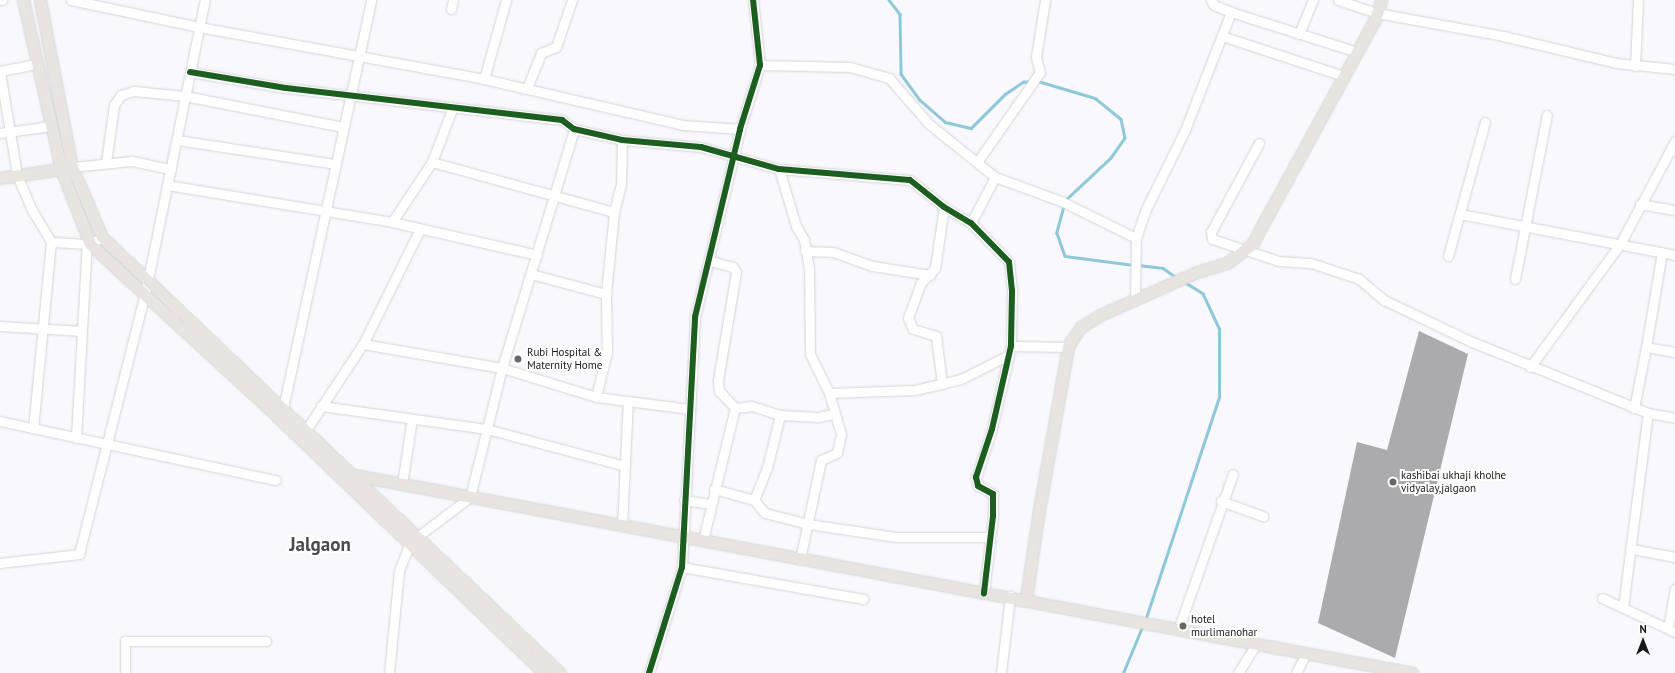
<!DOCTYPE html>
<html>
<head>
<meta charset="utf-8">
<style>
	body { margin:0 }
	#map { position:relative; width:1675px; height:673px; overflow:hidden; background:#f9f8fd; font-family:"PT Sans",sans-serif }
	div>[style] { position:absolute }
	.stream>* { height:2.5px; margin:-1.25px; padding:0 1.25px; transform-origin:1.25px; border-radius:1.25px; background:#8fc8d9 }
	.building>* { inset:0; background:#abaaad }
	.roads { filter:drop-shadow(0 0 1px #d4d4d7) drop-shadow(0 0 1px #d4d4d7) }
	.minor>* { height:9px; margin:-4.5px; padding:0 4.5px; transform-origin:4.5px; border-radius:4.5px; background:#fefeff }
	.major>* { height:11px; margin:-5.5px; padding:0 5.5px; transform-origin:5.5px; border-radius:5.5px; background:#e8e5e0 }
	.cycleway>* { height:6px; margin:-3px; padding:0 3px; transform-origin:3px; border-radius:3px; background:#1b5e20 }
	.dots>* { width:11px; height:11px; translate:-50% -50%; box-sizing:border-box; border:2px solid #fff; border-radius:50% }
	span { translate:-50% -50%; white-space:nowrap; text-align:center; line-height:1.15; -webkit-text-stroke:4px #fff; paint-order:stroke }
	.poi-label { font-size:11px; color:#18181a }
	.left { translate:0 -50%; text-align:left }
	.town-label { font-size:19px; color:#4a494e; font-weight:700 }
	.north { position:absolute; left:1623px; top:621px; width:40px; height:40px; -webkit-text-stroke:3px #fff; paint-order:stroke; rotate:0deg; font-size:11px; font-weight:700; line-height:16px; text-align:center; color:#18181a }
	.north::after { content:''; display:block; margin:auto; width:14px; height:18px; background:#18181a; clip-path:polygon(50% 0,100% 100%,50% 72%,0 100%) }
</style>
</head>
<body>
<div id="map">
	<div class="stream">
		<div style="left:889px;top:0;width:18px;rotate:52deg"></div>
		<div style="left:900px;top:14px;width:60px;rotate:89deg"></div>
		<div style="left:901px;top:74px;width:32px;rotate:54deg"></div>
		<div style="left:920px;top:100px;width:33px;rotate:41deg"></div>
		<div style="left:945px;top:122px;width:27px;rotate:13deg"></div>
		<div style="left:971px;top:128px;width:48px;rotate:-45deg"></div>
		<div style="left:1005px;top:94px;width:22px;rotate:-34deg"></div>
		<div style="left:1023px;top:82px;width:8px;rotate:-7deg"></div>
		<div style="left:1038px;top:81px;width:59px;rotate:16.6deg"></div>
		<div style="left:1095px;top:98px;width:33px;rotate:39deg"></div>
		<div style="left:1121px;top:119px;width:19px;rotate:78deg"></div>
		<div style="left:1125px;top:138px;width:24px;rotate:125deg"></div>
		<div style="left:1111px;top:158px;width:63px;rotate:136.9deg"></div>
		<div style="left:1064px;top:206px;width:28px;rotate:105deg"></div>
		<div style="left:1057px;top:233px;width:24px;rotate:71deg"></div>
		<div style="left:1065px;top:256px;width:69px;rotate:7.5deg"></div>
		<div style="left:1138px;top:265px;width:25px;rotate:7deg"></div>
		<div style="left:1163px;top:268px;width:16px;rotate:35deg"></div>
		<div style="left:1145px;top:621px;width:236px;rotate:-71.7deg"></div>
		<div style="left:1219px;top:397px;width:68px;rotate:-90deg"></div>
		<div style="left:1219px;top:329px;width:38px;rotate:-115deg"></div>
		<div style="left:1203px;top:294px;width:22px;rotate:-148deg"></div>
		<div style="left:1123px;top:673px;width:52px;rotate:-67.4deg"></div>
	</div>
	<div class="building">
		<div style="clip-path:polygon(1419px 331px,1468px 354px,1395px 658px,1318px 623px,1357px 442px,1387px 450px)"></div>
	</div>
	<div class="roads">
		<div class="minor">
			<div style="left:0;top:0;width:2px"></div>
			<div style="left:71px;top:0;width:131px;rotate:11.9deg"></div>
			<div style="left:199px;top:27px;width:290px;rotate:10.3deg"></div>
			<div style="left:484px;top:79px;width:204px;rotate:13deg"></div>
			<div style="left:683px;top:125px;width:57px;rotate:4deg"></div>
			<div style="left:1211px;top:0;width:6px;rotate:59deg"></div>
			<div style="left:1214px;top:5px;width:18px;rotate:22deg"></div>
			<div style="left:1231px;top:12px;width:132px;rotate:17.6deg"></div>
			<div style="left:1338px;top:0;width:41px;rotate:18.4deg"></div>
			<div style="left:1377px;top:13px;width:128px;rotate:10.3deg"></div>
			<div style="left:1503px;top:36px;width:116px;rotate:13.4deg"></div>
			<div style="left:1616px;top:63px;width:59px;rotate:5.8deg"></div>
			<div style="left:451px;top:9px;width:9px;rotate:-77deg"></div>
			<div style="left:1299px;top:34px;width:37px;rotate:-68deg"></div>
			<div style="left:1222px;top:36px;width:128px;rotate:18.2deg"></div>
			<div style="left:760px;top:65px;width:90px;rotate:1.3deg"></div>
			<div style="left:850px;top:67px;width:41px;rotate:15.8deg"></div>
			<div style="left:889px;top:78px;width:61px;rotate:49deg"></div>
			<div style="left:929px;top:124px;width:85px;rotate:38.8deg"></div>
			<div style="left:995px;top:177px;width:52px;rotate:117.6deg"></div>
			<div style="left:1635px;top:66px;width:66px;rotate:-87.4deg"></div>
			<div style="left:0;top:71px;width:38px;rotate:-11deg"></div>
			<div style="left:0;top:72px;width:104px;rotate:80.6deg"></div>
			<div style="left:17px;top:175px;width:38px;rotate:67deg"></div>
			<div style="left:32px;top:210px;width:37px;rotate:59deg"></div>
			<div style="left:51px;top:242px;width:187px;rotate:95.5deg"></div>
			<div style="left:190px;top:72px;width:97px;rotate:9.5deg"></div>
			<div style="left:286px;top:88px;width:278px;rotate:6.6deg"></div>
			<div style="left:562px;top:120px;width:15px;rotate:37deg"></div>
			<div style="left:574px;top:129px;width:49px;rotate:12.9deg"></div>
			<div style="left:622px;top:140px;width:79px;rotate:5.1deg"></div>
			<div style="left:701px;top:147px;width:81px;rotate:15.8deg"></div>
			<div style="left:779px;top:169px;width:131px;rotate:4.8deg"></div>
			<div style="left:910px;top:180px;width:43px;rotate:38.5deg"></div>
			<div style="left:944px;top:207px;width:31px;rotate:31deg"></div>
			<div style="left:971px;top:223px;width:54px;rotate:45.7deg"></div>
			<div style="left:1009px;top:262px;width:30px;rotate:84deg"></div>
			<div style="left:1012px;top:292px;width:54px;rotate:91.1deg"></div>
			<div style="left:1011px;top:346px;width:85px;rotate:102.9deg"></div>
			<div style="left:992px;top:429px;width:51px;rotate:108.4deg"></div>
			<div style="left:976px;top:477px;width:9px;rotate:77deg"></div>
			<div style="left:978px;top:486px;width:17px;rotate:28deg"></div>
			<div style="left:993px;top:494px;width:22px;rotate:90deg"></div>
			<div style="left:993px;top:516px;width:78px;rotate:96.7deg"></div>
			<div style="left:484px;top:79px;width:82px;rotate:-74.4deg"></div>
			<div style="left:527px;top:88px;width:38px;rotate:-68deg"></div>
			<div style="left:541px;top:53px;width:16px;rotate:-22deg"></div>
			<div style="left:556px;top:47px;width:50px;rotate:-71.2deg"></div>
			<div style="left:0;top:133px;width:51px;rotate:-7.8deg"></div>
			<div style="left:177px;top:140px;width:161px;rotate:8.6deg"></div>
			<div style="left:1259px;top:143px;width:101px;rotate:118.3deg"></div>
			<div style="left:1211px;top:232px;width:7px;rotate:82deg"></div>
			<div style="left:1212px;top:239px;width:71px;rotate:18.2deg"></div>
			<div style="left:1279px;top:261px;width:32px;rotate:4deg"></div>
			<div style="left:1311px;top:263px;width:51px;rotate:18.4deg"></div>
			<div style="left:1359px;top:279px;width:33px;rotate:40deg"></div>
			<div style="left:1384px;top:300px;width:95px;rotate:25.5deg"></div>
			<div style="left:1470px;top:341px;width:192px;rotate:22deg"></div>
			<div style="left:1648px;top:413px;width:27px;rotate:10deg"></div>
			<div style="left:978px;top:161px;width:108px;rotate:-55.1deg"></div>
			<div style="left:1040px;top:72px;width:16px;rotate:-105deg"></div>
			<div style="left:1036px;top:57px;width:58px;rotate:-81deg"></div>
			<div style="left:106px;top:162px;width:58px;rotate:-82deg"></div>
			<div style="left:114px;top:105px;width:12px;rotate:-55deg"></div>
			<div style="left:121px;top:95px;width:14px;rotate:-17deg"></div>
			<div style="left:134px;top:91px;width:51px;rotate:5.6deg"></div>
			<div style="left:185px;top:96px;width:161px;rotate:11.1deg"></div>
			<div style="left:432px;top:162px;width:189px;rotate:15.4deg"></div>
			<div style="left:72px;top:167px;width:60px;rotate:-5.7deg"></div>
			<div style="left:132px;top:161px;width:40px;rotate:12deg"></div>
			<div style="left:779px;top:169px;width:59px;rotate:73.4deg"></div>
			<div style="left:796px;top:226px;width:16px;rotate:60deg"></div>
			<div style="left:804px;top:240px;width:29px;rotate:80deg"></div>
			<div style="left:809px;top:269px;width:85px;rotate:89.3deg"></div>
			<div style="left:810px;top:354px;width:43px;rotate:64deg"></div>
			<div style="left:829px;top:393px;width:43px;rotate:73.7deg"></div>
			<div style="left:841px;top:434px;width:19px;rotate:102deg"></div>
			<div style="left:837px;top:453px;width:17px;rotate:156deg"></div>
			<div style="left:821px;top:460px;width:102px;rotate:101.9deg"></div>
			<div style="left:995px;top:177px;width:70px;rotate:20deg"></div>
			<div style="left:1061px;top:201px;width:84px;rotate:26.3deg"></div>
			<div style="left:167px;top:185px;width:228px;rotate:9.3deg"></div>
			<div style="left:392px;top:222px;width:149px;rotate:12.8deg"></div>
			<div style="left:1640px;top:204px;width:36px;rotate:10deg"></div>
			<div style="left:1460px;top:214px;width:219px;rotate:10.8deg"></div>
			<div style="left:392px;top:222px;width:72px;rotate:-56.3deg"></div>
			<div style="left:432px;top:162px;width:57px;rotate:-69.3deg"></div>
			<div style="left:51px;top:242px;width:39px;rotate:3deg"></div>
			<div style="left:90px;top:244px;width:14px;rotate:-30deg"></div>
			<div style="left:805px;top:251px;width:28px;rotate:2deg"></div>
			<div style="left:833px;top:252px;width:41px;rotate:19.7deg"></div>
			<div style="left:872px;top:266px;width:59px;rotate:8.8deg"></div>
			<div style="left:1448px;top:256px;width:139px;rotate:-74.6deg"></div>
			<div style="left:531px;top:274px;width:78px;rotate:14.9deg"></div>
			<div style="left:1515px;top:279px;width:167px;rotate:-79deg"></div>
			<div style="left:1135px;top:300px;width:62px;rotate:-89.1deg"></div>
			<div style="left:1136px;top:238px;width:31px;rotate:-71deg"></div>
			<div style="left:1146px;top:209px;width:88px;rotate:-63.7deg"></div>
			<div style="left:1185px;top:130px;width:127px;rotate:-68.7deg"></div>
			<div style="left:0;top:326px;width:82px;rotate:3.5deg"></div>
			<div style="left:363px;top:344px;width:128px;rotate:-63.6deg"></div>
			<div style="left:1011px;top:346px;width:57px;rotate:1deg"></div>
			<div style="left:1646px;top:347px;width:96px;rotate:-80.4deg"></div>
			<div style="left:1530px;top:367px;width:152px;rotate:-53.8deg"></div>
			<div style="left:1620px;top:244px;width:117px;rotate:-61.9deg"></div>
			<div style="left:942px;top:384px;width:48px;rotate:-97.1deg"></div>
			<div style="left:936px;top:336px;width:24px;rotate:-163deg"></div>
			<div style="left:913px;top:329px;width:12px;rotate:-114deg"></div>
			<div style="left:908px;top:318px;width:37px;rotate:-70deg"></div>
			<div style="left:921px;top:283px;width:21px;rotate:-47deg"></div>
			<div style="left:935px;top:268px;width:62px;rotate:-81.6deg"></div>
			<div style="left:829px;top:393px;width:86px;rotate:-2deg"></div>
			<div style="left:915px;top:390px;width:47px;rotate:-13.4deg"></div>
			<div style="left:961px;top:379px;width:54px;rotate:-26.6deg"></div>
			<div style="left:596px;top:397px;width:46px;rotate:-76.3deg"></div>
			<div style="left:607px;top:352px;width:58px;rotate:-91deg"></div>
			<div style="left:606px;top:294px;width:82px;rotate:-84.4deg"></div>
			<div style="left:614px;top:212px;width:29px;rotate:-76deg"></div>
			<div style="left:621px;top:184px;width:44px;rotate:-88.7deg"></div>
			<div style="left:321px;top:406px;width:168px;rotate:7.9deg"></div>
			<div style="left:487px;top:429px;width:143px;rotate:15deg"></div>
			<div style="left:735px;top:408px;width:17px;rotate:-7deg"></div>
			<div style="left:752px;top:406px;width:29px;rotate:18deg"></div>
			<div style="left:780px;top:415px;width:38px;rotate:3deg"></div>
			<div style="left:818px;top:417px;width:16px;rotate:-11deg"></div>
			<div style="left:1634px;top:408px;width:62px;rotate:-78.9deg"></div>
			<div style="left:1646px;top:347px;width:29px;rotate:10deg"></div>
			<div style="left:282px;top:413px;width:422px;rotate:-77.8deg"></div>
			<div style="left:0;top:421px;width:282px;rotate:12.1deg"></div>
			<div style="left:302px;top:436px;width:110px;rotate:-56.5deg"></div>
			<div style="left:363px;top:344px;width:141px;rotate:9.8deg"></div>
			<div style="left:502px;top:368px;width:98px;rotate:17.1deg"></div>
			<div style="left:596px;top:397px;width:95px;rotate:7.3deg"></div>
			<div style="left:76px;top:438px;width:194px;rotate:-86.8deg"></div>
			<div style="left:402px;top:484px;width:66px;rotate:-81.3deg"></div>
			<div style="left:714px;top:489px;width:41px;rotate:15.4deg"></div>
			<div style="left:754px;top:500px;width:17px;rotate:50deg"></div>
			<div style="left:765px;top:513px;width:44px;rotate:14.3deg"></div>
			<div style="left:808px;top:524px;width:89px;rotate:8.4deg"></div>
			<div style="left:896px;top:537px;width:92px"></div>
			<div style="left:684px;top:500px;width:25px;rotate:9deg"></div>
			<div style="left:754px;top:500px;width:35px;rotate:-68deg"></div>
			<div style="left:767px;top:468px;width:55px;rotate:-76.2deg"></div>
			<div style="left:1221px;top:501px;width:45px;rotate:19.7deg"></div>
			<div style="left:622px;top:526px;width:125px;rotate:-87.3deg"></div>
			<div style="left:417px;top:537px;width:66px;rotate:-37deg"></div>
			<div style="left:470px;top:497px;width:133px;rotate:-76.1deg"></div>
			<div style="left:502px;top:368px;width:250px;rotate:-73.2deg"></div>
			<div style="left:703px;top:540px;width:136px;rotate:-76.4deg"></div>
			<div style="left:735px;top:408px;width:23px;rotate:-133deg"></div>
			<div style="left:719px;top:391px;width:11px;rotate:-95deg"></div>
			<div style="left:718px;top:380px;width:109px;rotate:-80.5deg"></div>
			<div style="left:736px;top:272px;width:6px;rotate:-121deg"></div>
			<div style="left:733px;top:267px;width:24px;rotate:-165deg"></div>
			<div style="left:1632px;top:549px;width:44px;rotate:10.5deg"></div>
			<div style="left:0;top:563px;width:80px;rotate:-6.5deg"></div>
			<div style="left:79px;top:554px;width:268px;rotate:-75.8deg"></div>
			<div style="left:145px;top:294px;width:300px;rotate:-78.5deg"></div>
			<div style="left:682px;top:567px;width:184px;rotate:10deg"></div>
			<div style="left:1602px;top:598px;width:81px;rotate:25deg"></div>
			<div style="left:1623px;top:607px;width:196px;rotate:-82.7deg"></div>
			<div style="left:1668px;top:628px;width:40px;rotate:-80deg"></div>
			<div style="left:1178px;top:630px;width:165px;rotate:-70.6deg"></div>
			<div style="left:125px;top:673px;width:32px;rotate:-90deg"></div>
			<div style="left:125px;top:641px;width:141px"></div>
			<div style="left:389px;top:673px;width:102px;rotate:-84.4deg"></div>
			<div style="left:399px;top:571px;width:28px;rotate:-69deg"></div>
			<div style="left:649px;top:673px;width:111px;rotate:-72.7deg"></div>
			<div style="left:682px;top:567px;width:250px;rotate:-87deg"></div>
			<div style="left:695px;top:317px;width:193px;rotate:-76.5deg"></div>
			<div style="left:740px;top:129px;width:67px;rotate:-72.6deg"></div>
			<div style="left:760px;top:65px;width:65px;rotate:-96.1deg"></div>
			<div style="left:1001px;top:673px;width:78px;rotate:-83.3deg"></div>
			<div style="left:1238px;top:673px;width:34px;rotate:-58deg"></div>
			<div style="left:1296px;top:673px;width:22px;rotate:-63deg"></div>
		</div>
		<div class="major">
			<div style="left:23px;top:0;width:173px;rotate:77.3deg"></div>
			<div style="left:61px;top:169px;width:80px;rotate:68.9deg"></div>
			<div style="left:90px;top:244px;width:258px;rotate:42.6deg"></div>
			<div style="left:280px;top:419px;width:366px;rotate:43.9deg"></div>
			<div style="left:40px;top:0;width:170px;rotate:79.2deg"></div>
			<div style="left:72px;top:167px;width:76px;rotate:66.8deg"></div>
			<div style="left:102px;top:237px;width:632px;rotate:43.59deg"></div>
			<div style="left:0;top:178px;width:68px;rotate:-8.5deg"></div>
			<div style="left:333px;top:471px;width:1098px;rotate:10.6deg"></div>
			<div style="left:1026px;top:599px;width:90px;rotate:-81.7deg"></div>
			<div style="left:1039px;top:510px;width:166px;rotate:-79.9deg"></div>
			<div style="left:1068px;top:347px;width:10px;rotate:-61deg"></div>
			<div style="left:1073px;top:338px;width:14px;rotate:-54deg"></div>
			<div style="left:1081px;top:327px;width:22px;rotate:-32deg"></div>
			<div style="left:1100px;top:315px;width:106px;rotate:-23.9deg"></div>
			<div style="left:1197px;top:272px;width:31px;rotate:-17deg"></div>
			<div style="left:1227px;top:263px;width:31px;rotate:-37deg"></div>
			<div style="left:1252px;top:244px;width:256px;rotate:-61.3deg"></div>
			<div style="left:1375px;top:19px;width:20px;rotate:-72deg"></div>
		</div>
	</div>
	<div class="cycleway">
		<div style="left:190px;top:72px;width:97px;rotate:9.5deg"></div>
		<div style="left:286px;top:88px;width:278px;rotate:6.6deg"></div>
		<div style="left:562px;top:120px;width:15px;rotate:37deg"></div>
		<div style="left:574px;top:129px;width:49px;rotate:12.9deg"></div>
		<div style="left:622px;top:140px;width:79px;rotate:5.1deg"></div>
		<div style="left:701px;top:147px;width:81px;rotate:15.8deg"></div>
		<div style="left:779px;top:169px;width:131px;rotate:4.8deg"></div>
		<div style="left:910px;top:180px;width:43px;rotate:38.5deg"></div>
		<div style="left:944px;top:207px;width:31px;rotate:31deg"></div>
		<div style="left:971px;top:223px;width:54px;rotate:45.7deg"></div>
		<div style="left:1009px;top:262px;width:30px;rotate:84deg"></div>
		<div style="left:1012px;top:292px;width:54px;rotate:91.1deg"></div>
		<div style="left:1011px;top:346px;width:85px;rotate:102.9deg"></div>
		<div style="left:992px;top:429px;width:51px;rotate:108.4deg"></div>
		<div style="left:976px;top:477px;width:9px;rotate:77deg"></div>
		<div style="left:978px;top:486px;width:17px;rotate:28deg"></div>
		<div style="left:993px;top:494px;width:22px;rotate:90deg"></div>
		<div style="left:993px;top:516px;width:78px;rotate:96.7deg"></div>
		<div style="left:649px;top:673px;width:111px;rotate:-72.7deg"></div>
		<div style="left:682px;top:567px;width:250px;rotate:-87deg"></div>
		<div style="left:695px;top:317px;width:193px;rotate:-76.5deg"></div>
		<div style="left:740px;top:129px;width:67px;rotate:-72.6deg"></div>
		<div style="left:760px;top:65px;width:65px;rotate:-96.1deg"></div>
	</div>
	<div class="dots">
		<div style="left:518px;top:359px;background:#676669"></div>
		<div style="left:1393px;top:482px;background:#676669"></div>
		<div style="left:1183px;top:626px;background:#676669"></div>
	</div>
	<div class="poi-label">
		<span class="left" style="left:527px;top:359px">Rubi Hospital &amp;<br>Maternity Home</span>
		<span class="left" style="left:1401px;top:482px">kashibai ukhaji kholhe<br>vidyalay,jalgaon</span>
		<span class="left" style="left:1191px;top:626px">hotel<br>murlimanohar</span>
	</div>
	<div class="town-label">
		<span style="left:320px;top:545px">Jalgaon</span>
	</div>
	<div class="north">N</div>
</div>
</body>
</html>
